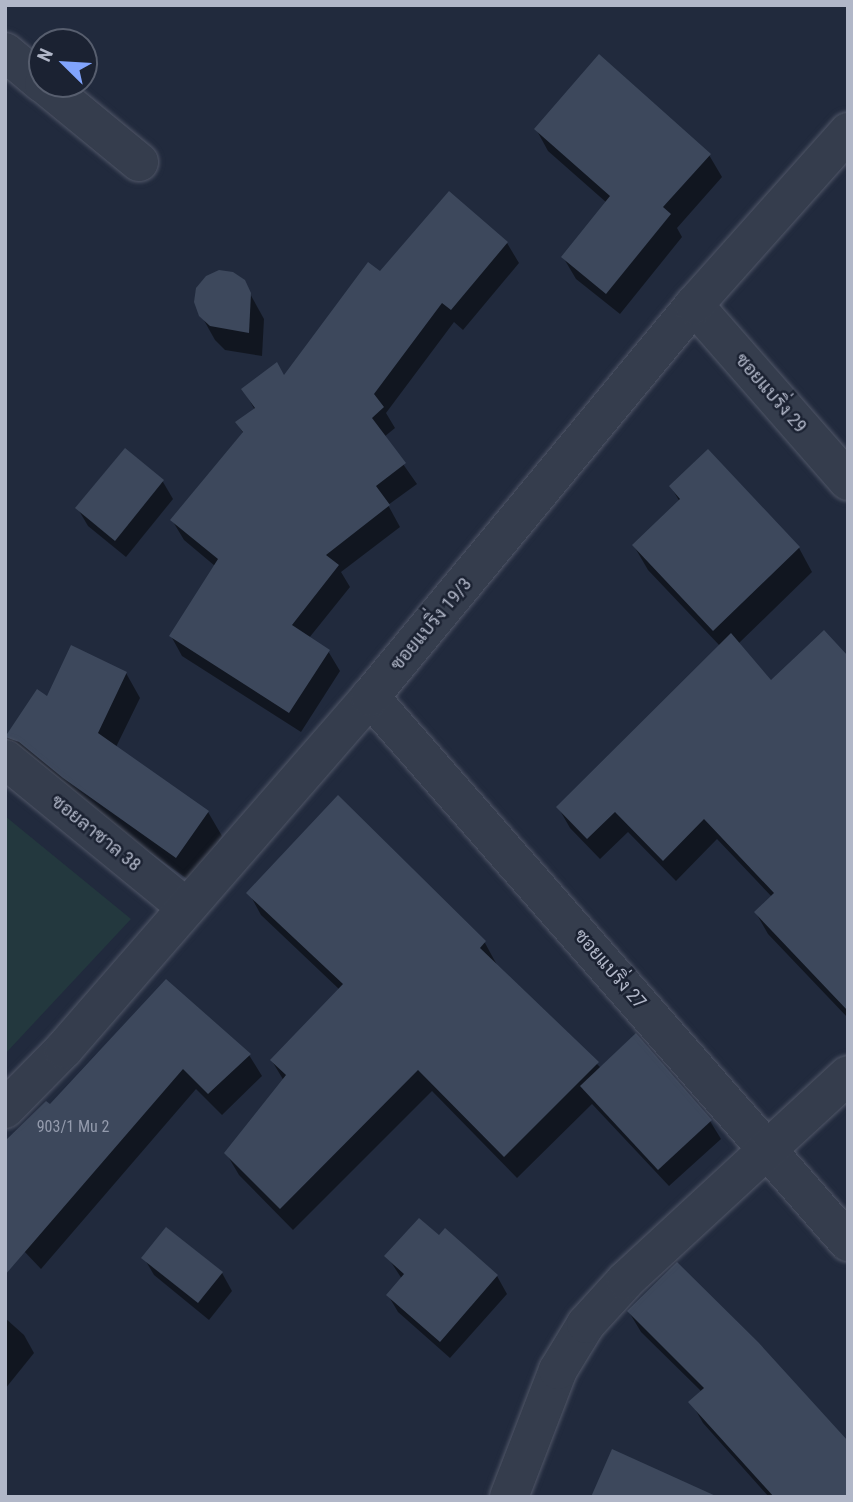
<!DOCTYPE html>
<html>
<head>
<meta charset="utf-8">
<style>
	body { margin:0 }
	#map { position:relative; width:853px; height:1502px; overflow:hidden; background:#212a3d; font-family:"Roboto Condensed",Sarabun,sans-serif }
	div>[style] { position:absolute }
	.green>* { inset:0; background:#23383e }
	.shadow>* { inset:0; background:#0007 }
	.building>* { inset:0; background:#3d485c }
	.roads { filter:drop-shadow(0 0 2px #515768) drop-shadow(0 0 2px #515768) }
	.minor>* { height:38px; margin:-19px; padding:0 19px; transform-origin:19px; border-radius:19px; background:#353d4d }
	span { translate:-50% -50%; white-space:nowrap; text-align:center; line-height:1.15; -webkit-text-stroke:5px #1b2232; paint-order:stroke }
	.number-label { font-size:16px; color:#949bad }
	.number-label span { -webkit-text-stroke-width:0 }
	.street-label { font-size:19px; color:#b1b7c8 }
	.frame { position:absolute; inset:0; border:7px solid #b1b7c8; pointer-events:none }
	.north { position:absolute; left:28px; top:28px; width:70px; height:70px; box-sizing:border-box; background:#1b2232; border:2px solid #575e6e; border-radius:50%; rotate:294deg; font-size:19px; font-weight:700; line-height:28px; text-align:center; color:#b1b7c8 }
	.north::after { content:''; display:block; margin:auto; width:24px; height:32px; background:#81a4fd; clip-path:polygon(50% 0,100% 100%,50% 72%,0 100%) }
</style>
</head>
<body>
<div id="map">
	<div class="green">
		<div style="clip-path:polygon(5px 816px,131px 919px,5px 1054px)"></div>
	</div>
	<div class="shadow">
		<div style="clip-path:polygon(536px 129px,709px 155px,722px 177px,677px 228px,682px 237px,620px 314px,576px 279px,563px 257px,607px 203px,548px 151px)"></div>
		<div style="clip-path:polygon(507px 243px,519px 263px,463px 330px,454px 322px,386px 413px,395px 428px,384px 437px,417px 484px,388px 505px,400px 527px,341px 572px,350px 587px,309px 638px,328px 651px,340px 671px,301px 732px,182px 656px,171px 636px,215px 566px,184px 540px,172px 520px,243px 433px,237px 423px,255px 410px,243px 389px,284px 378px,380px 273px)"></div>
		<div style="clip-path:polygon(243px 281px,264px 319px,262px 356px,225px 350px,215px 340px,201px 315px)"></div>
		<div style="clip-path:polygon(125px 450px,163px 482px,173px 499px,126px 557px,88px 526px,78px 509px)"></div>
		<div style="clip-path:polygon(671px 487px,799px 548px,812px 572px,738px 644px,771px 682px,848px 658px,848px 1018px,768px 934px,756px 913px,772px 897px,717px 839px,676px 881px,628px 832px,600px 859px,570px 828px,558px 807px,720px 646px,648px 570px,634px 546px,680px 502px)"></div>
		<div style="clip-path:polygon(126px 673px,140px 698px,116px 747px,208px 812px,222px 836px,190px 881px,20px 760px,6px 736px,47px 699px)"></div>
		<div style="clip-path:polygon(249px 893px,485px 943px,497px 965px,601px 1068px,710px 1121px,721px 1139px,669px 1186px,592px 1104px,517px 1178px,432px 1091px,293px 1230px,239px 1175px,226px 1153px,284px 1081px,272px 1061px,340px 990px,261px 915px)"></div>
		<div style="clip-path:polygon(166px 982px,249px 1055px,262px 1076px,222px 1115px,196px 1089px,41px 1269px,5px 1231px,50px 1106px)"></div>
		<div style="clip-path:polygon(439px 1238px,497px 1276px,507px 1294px,450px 1358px,398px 1312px,388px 1295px,402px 1279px,387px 1256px)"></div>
		<div style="clip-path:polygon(144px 1258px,222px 1273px,232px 1291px,209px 1320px,154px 1275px)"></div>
		<div style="clip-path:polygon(629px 1312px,848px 1497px,769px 1497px,703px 1423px,691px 1402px,702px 1392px,641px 1332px)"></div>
		<div style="clip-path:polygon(5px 1318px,24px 1335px,34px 1353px,5px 1389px)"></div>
	</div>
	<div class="building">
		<div style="clip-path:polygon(599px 54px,711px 154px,663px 207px,671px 214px,606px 294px,561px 257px,610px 196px,534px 129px)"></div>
		<div style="clip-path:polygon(449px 191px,508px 242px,451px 310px,442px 303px,374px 394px,384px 407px,372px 418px,406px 463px,376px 486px,390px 505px,326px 555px,339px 565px,292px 625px,330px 650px,289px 713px,169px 636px,218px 559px,170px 520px,243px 432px,235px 422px,255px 408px,241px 389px,277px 362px,284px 375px,368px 262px,380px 271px)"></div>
		<div style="clip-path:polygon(219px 270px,233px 272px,245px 280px,251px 293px,249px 333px,210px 326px,199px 316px,194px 302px,196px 288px,206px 276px)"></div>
		<div style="clip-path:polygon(125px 448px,164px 480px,115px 541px,75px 508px)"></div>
		<div style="clip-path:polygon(708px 449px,800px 547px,713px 631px,632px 545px,680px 499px,669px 486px)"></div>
		<div style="clip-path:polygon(824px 630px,848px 656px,848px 1011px,754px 912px,774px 893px,704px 819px,663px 861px,615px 812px,587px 839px,556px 807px,731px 633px,771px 680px)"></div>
		<div style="clip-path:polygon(71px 645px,127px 672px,98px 733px,209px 811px,176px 858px,63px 778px,19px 742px,5px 737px,37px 689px,47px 696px)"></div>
		<div style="clip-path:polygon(338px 795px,486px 941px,480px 948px,599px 1062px,504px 1157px,418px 1070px,280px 1209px,224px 1153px,286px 1075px,270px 1060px,343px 984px,246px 893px)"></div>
		<div style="clip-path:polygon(166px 979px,251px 1054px,208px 1094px,183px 1069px,5px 1275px,5px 1141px,46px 1101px,50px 1104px)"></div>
		<div style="clip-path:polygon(636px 1033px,712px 1120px,658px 1170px,580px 1086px)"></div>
		<div style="clip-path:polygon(419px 1218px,439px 1235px,445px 1228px,498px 1275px,440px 1342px,386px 1295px,404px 1274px,384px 1256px)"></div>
		<div style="clip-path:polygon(166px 1227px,223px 1272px,198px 1303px,141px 1258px)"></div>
		<div style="clip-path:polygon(677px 1262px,758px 1342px,848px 1441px,848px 1497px,774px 1497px,688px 1402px,704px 1388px,627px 1311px)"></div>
		<div style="clip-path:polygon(612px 1449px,718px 1497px,591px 1497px)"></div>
	</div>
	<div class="roads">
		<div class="minor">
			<div style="left:5px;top:52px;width:48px;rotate:40deg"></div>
			<div style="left:44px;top:84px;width:123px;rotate:39.4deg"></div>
			<div style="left:694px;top:305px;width:234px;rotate:48.8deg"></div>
			<div style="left:370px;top:697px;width:725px;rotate:48.75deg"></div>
			<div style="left:5px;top:759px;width:234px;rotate:39.3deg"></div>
			<div style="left:5px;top:1109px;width:84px;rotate:-45.5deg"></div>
			<div style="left:64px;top:1049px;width:466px;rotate:-49deg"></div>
			<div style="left:370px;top:697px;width:509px;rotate:-50.43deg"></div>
			<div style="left:694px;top:305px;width:232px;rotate:-48.3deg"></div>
			<div style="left:509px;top:1497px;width:136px;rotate:-68.9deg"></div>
			<div style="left:558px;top:1370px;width:54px;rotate:-58.7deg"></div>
			<div style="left:586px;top:1324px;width:59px;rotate:-47.7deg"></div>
			<div style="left:626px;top:1280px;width:302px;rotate:-42.7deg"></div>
		</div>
	</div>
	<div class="number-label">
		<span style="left:73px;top:1127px">903/1 Mu 2</span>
	</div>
	<div class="street-label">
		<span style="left:771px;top:393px;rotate:49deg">ซอยแบริ่ง 29</span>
		<span style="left:431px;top:624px;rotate:-50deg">ซอยแบริ่ง 19/3</span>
		<span style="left:96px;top:833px;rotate:39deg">ซอยลาซาล 38</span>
		<span style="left:610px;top:969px;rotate:49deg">ซอยแบริ่ง 27</span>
	</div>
	<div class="frame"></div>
	<div class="north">N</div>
</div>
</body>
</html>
